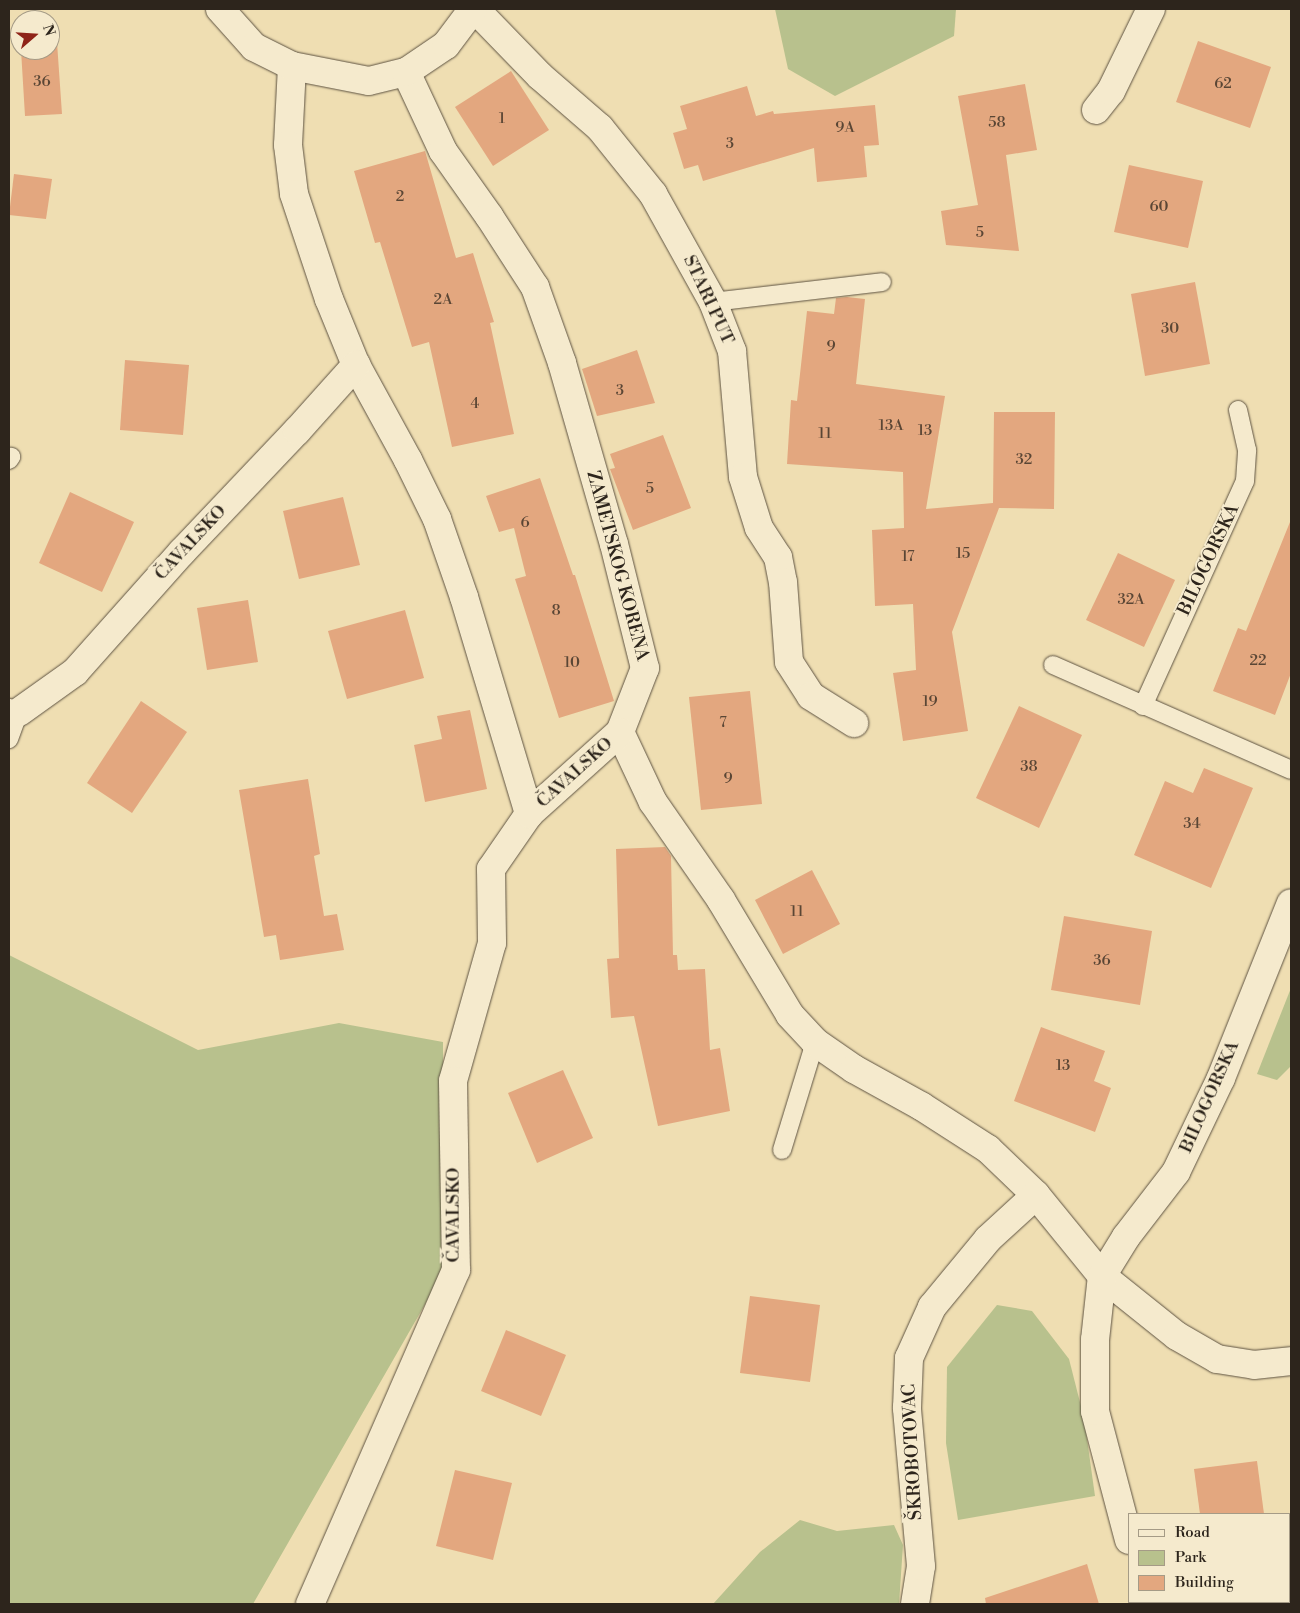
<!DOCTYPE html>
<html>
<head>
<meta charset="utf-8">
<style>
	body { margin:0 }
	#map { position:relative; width:1300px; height:1613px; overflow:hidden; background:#efdeb2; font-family:"Libre Bodoni",serif }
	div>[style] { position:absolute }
	.green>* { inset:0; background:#b8c18d }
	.building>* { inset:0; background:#e3a77f }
	.roads { filter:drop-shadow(0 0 1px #5e5342) drop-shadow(0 0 1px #5e5342) }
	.lane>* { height:18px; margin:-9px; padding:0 9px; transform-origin:9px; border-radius:9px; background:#f5eacd }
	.street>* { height:28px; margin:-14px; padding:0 14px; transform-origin:14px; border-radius:14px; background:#f5eacd }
	.secondary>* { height:28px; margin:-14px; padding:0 14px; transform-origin:14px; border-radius:14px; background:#f5eacd }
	span { translate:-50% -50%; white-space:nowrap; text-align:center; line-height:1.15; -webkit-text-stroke:4px #f5eacd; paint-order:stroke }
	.number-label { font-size:15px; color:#5a4635 }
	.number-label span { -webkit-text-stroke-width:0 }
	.street-label { font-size:18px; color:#2d251c }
	.frame { position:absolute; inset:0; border:10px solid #2d251c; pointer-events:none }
	.legend { position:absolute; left:1128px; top:1513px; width:162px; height:90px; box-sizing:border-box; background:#f5eacd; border:1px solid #a59b86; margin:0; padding:6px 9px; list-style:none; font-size:15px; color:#2d251c }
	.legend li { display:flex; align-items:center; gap:10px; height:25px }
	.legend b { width:25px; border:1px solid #a59b86 }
	.north { position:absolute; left:10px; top:10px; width:50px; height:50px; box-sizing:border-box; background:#f5eacd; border:1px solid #a59b86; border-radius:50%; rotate:71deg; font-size:14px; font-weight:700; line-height:20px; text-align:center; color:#2d251c }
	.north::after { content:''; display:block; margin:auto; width:18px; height:22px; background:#8f2418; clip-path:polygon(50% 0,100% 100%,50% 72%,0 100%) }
</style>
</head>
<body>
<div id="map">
	<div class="green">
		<div style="clip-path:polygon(775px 9px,956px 9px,954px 36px,835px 96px,788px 69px)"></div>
		<div style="clip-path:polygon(9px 955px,198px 1050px,339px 1023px,443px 1042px,443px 1273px,253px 1604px,9px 1604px)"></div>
		<div style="clip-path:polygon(1291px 988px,1291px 1066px,1277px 1080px,1257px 1074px)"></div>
		<div style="clip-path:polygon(997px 1305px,1032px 1311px,1069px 1359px,1084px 1418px,1095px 1496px,958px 1520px,946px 1443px,947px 1367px)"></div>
		<div style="clip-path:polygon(800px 1520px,837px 1531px,894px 1525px,903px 1545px,899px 1604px,713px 1604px,760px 1552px)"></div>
	</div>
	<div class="building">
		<div style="clip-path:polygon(56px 28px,62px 114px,25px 116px,21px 50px,50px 50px,50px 29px)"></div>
		<div style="clip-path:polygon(1198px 41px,1271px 67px,1250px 128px,1176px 102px)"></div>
		<div style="clip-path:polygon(511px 71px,549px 130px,493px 166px,455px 107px)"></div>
		<div style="clip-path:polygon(1025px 84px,1037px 150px,1006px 155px,1019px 251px,946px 245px,941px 211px,978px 205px,958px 96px)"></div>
		<div style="clip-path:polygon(747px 86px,756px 116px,773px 111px,774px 114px,875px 105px,879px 145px,864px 146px,867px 177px,817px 182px,814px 148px,703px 181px,698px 165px,684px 169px,673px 133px,687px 129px,680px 106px)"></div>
		<div style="clip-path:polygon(425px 151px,456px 258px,473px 253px,494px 322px,490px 323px,514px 434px,452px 447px,429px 342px,412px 347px,380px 242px,375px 243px,354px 171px)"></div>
		<div style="clip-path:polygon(1129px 165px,1203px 181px,1188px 248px,1114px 232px)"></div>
		<div style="clip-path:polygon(14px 174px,52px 179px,46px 219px,9px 215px)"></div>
		<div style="clip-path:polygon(1195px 282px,1210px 364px,1145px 376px,1131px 294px)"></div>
		<div style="clip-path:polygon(847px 297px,865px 299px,856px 384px,945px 396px,926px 509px,993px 503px,994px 412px,1055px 412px,1054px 509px,999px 508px,952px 632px,968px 731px,903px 741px,893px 673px,916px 670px,913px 604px,875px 606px,872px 530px,904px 528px,903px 472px,787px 464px,791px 400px,797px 401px,807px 311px,834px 314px,836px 298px)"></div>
		<div style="clip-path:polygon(637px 350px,655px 403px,597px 416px,582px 369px)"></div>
		<div style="clip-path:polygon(125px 360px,189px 365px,183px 435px,120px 430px)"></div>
		<div style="clip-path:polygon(663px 435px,691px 508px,633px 530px,610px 469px,615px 468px,610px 454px)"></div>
		<div style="clip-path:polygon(540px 478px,573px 575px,575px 575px,614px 701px,559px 718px,515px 579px,526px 576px,514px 528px,499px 532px,486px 496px)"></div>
		<div style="clip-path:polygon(70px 492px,134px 522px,102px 592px,39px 563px)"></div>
		<div style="clip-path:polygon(343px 497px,360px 565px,299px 579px,283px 511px)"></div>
		<div style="clip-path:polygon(1290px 522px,1291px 673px,1275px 715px,1213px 691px,1238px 628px,1246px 631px)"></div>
		<div style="clip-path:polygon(1118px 553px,1175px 580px,1144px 647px,1086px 620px)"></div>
		<div style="clip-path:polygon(248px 600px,258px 662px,207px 670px,197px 608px)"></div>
		<div style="clip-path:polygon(405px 610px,424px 678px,347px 699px,328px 631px)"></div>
		<div style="clip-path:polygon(750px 691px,762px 804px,701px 810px,689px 697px)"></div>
		<div style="clip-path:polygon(141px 701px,187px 732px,132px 813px,87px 783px)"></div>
		<div style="clip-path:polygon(1019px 706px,1082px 735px,1039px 828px,976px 798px)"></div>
		<div style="clip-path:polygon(470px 710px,487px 789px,425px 802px,414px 745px,442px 739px,437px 716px)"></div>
		<div style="clip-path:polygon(1204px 768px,1253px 788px,1211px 888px,1134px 855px,1165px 781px,1193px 793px)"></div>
		<div style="clip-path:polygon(308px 779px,320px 854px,314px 856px,324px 916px,337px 914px,344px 950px,280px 960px,276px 935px,264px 937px,239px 790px)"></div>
		<div style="clip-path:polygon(665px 847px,671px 856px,673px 955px,677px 955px,678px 970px,705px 969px,710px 1050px,720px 1048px,730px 1111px,658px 1126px,634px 1016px,611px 1018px,607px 959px,619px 958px,616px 849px)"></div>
		<div style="clip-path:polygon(812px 870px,840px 924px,783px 954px,755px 900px)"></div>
		<div style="clip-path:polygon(1064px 916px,1152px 931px,1140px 1005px,1051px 990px)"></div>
		<div style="clip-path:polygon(1041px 1027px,1105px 1051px,1094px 1081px,1111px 1088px,1095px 1132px,1014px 1101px)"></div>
		<div style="clip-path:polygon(563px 1070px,593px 1138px,537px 1163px,508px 1093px)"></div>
		<div style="clip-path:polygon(750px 1296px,820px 1305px,810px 1382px,740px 1373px)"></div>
		<div style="clip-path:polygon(506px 1330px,566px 1355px,541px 1416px,481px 1391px)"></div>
		<div style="clip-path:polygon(1257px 1461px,1264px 1514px,1200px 1514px,1194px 1469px)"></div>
		<div style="clip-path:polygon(455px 1470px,512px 1483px,493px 1560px,436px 1546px)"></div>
		<div style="clip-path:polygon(1087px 1564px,1099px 1604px,986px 1604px,985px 1598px)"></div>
	</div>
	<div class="roads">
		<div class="lane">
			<div style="left:713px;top:302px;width:170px;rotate:-6.7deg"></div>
			<div style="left:9px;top:460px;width:4px;rotate:-56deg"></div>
			<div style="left:1053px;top:665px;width:260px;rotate:23.8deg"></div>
			<div style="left:1143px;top:706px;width:247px;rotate:-65.6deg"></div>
			<div style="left:1245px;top:481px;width:31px;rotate:-86deg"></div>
			<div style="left:1247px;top:450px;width:41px;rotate:-102.7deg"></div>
			<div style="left:9px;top:739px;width:29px;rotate:-70deg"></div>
			<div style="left:19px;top:712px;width:11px;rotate:-158deg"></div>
			<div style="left:782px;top:1150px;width:113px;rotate:-73deg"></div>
		</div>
		<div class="street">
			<div style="left:475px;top:9px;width:93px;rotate:45.9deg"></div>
			<div style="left:540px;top:76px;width:79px;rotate:40.9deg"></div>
			<div style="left:600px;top:128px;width:85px;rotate:51.2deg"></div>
			<div style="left:653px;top:194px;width:124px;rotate:60.9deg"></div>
			<div style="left:713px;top:302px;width:53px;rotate:68.8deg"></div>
			<div style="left:732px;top:351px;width:126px;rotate:85deg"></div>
			<div style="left:743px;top:477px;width:53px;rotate:72.6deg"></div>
			<div style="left:759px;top:528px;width:35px;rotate:57deg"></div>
			<div style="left:778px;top:557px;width:25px;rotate:79deg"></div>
			<div style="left:783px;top:582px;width:80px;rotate:85.7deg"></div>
			<div style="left:789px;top:662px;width:40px;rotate:57.1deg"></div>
			<div style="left:811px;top:696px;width:51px;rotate:32.1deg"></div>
			<div style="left:292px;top:66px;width:79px;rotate:92.9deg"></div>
			<div style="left:288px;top:145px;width:49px;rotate:83deg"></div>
			<div style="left:294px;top:194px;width:111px;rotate:71.6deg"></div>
			<div style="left:329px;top:299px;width:71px;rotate:67.8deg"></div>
			<div style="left:356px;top:365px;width:108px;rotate:61.3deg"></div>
			<div style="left:408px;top:460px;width:66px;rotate:63.8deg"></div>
			<div style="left:437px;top:519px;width:83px;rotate:70.9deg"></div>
			<div style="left:464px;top:597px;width:227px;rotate:73.3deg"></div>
			<div style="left:529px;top:814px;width:67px;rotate:124.6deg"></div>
			<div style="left:491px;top:869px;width:74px;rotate:89.2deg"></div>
			<div style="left:492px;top:943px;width:143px;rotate:105.8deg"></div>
			<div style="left:453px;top:1081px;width:189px;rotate:89.1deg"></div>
			<div style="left:456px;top:1270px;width:365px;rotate:113.6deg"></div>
			<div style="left:406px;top:72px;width:87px;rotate:64.9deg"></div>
			<div style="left:443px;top:151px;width:80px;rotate:54.7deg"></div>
			<div style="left:489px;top:216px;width:85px;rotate:57.1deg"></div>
			<div style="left:535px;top:287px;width:81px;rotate:70.4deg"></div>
			<div style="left:562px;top:363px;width:188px;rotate:74deg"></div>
			<div style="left:614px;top:544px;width:128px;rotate:76deg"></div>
			<div style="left:645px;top:668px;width:69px;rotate:111.3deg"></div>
			<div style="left:620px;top:732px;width:77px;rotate:64.8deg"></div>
			<div style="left:653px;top:802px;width:119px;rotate:55.2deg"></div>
			<div style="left:721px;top:900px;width:134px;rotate:59deg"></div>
			<div style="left:790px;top:1015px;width:37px;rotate:47deg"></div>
			<div style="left:815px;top:1042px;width:47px;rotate:34.7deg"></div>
			<div style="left:854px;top:1069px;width:77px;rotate:28.9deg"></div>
			<div style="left:921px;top:1106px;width:80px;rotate:32.7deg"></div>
			<div style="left:988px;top:1149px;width:66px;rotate:43.8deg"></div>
			<div style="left:1036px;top:1195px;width:104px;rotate:50.8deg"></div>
			<div style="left:1102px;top:1276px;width:96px;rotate:38.7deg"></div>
			<div style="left:1177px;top:1336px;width:46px;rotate:29.9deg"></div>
			<div style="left:1217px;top:1359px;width:37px;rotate:9deg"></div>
			<div style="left:1254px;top:1365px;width:37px;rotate:-6deg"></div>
			<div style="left:1096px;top:110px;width:24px;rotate:-52deg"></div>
			<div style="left:1111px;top:91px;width:91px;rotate:-64deg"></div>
			<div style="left:19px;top:712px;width:69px;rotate:-35.5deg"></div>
			<div style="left:75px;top:672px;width:161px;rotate:-48.3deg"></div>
			<div style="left:182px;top:552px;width:167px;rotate:-46.5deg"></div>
			<div style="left:297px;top:431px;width:89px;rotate:-48.2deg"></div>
			<div style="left:529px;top:814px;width:122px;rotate:-42deg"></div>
			<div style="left:1129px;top:1540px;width:133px;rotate:-104.8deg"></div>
			<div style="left:1095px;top:1411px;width:71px;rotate:-90deg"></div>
			<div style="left:1095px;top:1340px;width:64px;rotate:-83.8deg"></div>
			<div style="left:1102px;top:1276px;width:46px;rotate:-58.4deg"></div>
			<div style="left:1126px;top:1237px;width:82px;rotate:-52.4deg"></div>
			<div style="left:1176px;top:1172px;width:104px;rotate:-64.4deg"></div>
			<div style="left:1221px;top:1078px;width:188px;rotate:-68.2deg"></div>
			<div style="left:1147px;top:1602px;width:2px;rotate:63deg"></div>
			<div style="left:915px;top:1604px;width:38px;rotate:-81deg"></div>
			<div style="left:921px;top:1566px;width:159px;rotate:-95.1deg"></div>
			<div style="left:907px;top:1408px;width:50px;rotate:-87.7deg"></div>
			<div style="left:909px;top:1358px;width:56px;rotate:-65.7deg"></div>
			<div style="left:932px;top:1307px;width:88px;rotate:-50.5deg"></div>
			<div style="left:988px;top:1239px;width:65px;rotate:-42.5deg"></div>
		</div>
		<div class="secondary">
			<div style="left:220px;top:9px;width:51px;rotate:48.2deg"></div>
			<div style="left:254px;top:47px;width:42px;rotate:26.6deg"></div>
			<div style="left:292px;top:66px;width:78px;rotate:11deg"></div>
			<div style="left:369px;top:81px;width:38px;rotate:-14deg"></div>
			<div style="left:406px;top:72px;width:48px;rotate:-34deg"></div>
			<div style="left:446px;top:45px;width:45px;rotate:-53.1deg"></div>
		</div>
	</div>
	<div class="number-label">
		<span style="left:42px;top:82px">36</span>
		<span style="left:1223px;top:84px">62</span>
		<span style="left:502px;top:119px">1</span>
		<span style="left:997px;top:123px">58</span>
		<span style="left:845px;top:128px">9A</span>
		<span style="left:730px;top:144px">3</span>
		<span style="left:400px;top:197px">2</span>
		<span style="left:1159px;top:207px">60</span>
		<span style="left:980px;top:233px">5</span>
		<span style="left:443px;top:300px">2A</span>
		<span style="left:1170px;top:329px">30</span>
		<span style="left:831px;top:347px">9</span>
		<span style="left:620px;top:391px">3</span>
		<span style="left:475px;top:404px">4</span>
		<span style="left:891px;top:426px">13A</span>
		<span style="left:925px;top:431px">13</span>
		<span style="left:825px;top:434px">11</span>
		<span style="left:1024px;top:460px">32</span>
		<span style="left:650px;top:489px">5</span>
		<span style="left:525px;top:523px">6</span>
		<span style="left:963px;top:554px">15</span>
		<span style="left:908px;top:557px">17</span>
		<span style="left:1131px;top:600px">32A</span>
		<span style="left:556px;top:611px">8</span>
		<span style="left:1258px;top:661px">22</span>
		<span style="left:572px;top:663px">10</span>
		<span style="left:930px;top:702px">19</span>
		<span style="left:723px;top:723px">7</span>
		<span style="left:1029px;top:767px">38</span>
		<span style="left:728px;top:779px">9</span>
		<span style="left:1192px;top:824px">34</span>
		<span style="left:797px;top:912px">11</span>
		<span style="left:1102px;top:961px">36</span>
		<span style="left:1063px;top:1066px">13</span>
	</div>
	<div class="street-label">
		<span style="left:708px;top:300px;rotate:65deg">STARI PUT</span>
		<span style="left:191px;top:543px;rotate:-47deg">ČAVALSKO</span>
		<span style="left:1209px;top:560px;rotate:-65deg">BILOGORSKA</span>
		<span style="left:617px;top:566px;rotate:75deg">ZAMETSKOG KORENA</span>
		<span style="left:575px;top:773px;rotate:-42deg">ČAVALSKO</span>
		<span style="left:1210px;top:1097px;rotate:-66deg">BILOGORSKA</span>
		<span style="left:454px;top:1215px;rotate:-90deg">ČAVALSKO</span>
		<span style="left:913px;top:1452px;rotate:-93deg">ŠKROBOTOVAC</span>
	</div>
	<div class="frame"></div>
	<ul class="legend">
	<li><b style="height:6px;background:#f5eacd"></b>Road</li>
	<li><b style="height:14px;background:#b8c18d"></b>Park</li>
	<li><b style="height:14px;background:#e3a77f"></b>Building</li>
	</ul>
	<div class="north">N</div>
</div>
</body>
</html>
